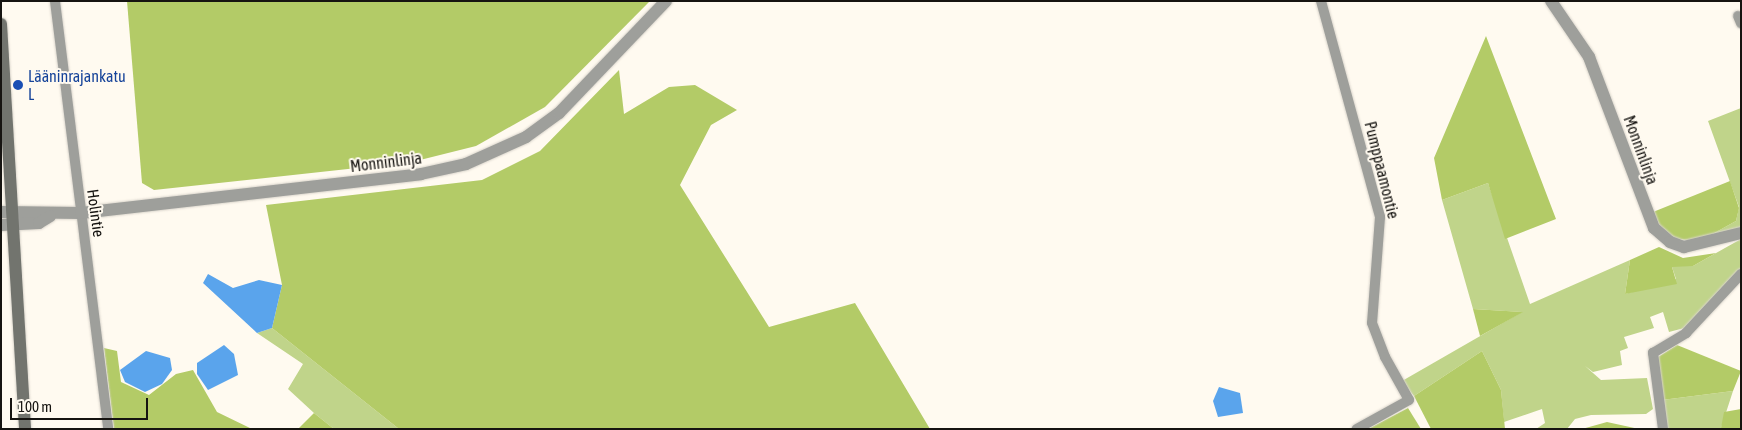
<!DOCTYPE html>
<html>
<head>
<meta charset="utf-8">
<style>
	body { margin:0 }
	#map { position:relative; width:1742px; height:430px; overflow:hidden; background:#fffaf0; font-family:"Asap Condensed",sans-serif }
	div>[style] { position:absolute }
	.green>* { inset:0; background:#c0d48a }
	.forest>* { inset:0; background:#b3cb67 }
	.water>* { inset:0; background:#5aa4ec }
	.roads { filter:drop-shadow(0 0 1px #dad5cc) drop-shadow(0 0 1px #dad5cc) }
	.minor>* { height:10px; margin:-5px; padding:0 5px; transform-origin:5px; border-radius:5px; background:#9e9f9b }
	.tertiary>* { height:12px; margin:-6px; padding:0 6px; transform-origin:6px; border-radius:6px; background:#9e9f9b }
	.secondary>* { height:12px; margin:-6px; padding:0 6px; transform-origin:6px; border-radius:6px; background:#72746e }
	.dots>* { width:14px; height:14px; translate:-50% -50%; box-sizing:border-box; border:2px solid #fffaf0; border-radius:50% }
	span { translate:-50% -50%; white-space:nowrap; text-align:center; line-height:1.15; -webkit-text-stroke:4px #fffaf0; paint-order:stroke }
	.transit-label { font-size:16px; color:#164399 }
	.left { translate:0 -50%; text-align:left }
	.street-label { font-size:16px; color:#161411 }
	.frame { position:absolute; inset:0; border:2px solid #161411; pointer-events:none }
	.scale { position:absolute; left:10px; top:398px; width:138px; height:22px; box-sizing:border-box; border:2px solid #161411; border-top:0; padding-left:6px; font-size:15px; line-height:18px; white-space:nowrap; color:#161411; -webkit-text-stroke:4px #fffaf0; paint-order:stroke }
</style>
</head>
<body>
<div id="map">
	<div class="green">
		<div style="clip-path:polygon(1741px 108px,1741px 227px,1700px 241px,1736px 221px,1739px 207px,1708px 121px)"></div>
		<div style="clip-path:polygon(1488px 183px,1530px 304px,1630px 260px,1625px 294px,1676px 279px,1672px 267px,1676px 264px,1693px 266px,1741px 239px,1741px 270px,1692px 326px,1669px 332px,1663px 312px,1650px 317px,1654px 328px,1624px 337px,1628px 348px,1620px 351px,1622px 365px,1593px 372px,1585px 366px,1601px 380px,1647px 378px,1653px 409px,1646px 414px,1591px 415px,1575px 419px,1567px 429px,1536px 429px,1545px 423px,1542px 409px,1504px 422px,1501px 390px,1482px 351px,1414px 396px,1402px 381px,1522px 312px,1473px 309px,1442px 200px)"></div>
		<div style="clip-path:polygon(272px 328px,399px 429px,334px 429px,314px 413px,288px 389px,303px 364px,257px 333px)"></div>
		<div style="clip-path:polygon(1733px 391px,1721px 428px,1741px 429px,1666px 429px,1662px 400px)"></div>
	</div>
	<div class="forest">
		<div style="clip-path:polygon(127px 1px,650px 1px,545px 107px,476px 146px,412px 162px,154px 190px,142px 183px)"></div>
		<div style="clip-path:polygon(1486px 36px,1556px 219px,1505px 239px,1488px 183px,1442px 200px,1434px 158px)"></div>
		<div style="clip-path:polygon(619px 70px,624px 114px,669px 87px,695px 85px,737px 110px,711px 125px,680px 185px,769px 327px,855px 303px,930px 429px,399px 429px,272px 328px,282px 285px,266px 205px,482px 180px,540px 151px)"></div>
		<div style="clip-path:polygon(1730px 181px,1739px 208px,1736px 221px,1700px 241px,1676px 239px,1660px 226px,1653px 212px)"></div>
		<div style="clip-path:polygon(1659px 247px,1683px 258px,1716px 253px,1693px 266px,1672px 267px,1677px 284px,1625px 294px,1630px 260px)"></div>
		<div style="clip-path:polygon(1473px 309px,1523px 312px,1480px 336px)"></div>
		<div style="clip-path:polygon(1677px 345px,1741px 371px,1733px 391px,1662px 400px,1658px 357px)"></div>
		<div style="clip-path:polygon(104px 348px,117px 351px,121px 382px,149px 395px,176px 374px,193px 370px,217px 412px,252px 429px,114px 429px)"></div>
		<div style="clip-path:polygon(1482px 351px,1501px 390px,1505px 429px,1431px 429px,1414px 396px)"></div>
		<div style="clip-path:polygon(1408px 408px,1421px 429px,1368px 429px)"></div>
		<div style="clip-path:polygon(1741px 409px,1741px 428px,1721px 428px,1724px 412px)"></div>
		<div style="clip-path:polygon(314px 413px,334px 429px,298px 429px)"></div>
		<div style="clip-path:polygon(1607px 422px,1639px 429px,1582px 429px)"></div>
	</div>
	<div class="water">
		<div style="clip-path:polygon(208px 274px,233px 288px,259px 280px,282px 285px,272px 328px,257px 333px,203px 283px)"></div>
		<div style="clip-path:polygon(224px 345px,234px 354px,238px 375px,208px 390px,197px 374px,197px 363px)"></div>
		<div style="clip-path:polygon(146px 351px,170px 358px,172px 370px,162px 384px,145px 392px,125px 382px,120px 370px)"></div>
		<div style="clip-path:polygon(1219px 387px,1240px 393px,1243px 413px,1218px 417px,1213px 401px)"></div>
	</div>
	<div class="roads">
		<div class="minor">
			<div style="left:55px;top:1px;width:431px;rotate:82.9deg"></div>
			<div style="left:1321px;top:1px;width:224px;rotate:74.7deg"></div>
			<div style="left:1380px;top:217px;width:106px;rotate:94.3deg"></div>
			<div style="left:1372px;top:323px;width:36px;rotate:69deg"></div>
			<div style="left:1385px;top:357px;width:49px;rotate:60.8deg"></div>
			<div style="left:1409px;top:400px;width:60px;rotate:150.9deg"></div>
			<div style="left:1738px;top:16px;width:8px;rotate:67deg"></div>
			<div style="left:1663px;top:429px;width:77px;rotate:-97.5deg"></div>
			<div style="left:1653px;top:353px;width:39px;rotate:-31deg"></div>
			<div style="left:1686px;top:333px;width:81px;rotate:-47deg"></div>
		</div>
		<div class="tertiary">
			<div style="left:1551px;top:1px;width:68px;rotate:55.8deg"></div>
			<div style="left:1589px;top:57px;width:183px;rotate:69.2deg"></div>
			<div style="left:1654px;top:228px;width:21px;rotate:41deg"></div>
			<div style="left:1670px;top:242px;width:15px;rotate:20deg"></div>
			<div style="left:1684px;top:247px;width:59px;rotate:-13.8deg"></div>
			<div style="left:1px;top:212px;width:80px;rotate:0.7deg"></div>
			<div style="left:81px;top:213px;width:342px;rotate:-6.5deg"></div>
			<div style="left:421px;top:174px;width:46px;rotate:-12.5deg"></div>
			<div style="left:466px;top:164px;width:66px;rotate:-24.2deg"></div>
			<div style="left:526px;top:137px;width:41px;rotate:-36deg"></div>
			<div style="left:559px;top:113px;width:155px;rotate:-46.3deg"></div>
			<div style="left:1px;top:225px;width:38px;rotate:-3deg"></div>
			<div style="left:39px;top:223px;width:13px;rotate:-32deg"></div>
		</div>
		<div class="secondary">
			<div style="left:1px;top:24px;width:406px;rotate:86.6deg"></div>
		</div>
	</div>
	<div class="dots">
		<div style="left:18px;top:85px;background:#1a4fb4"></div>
	</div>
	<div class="transit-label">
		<span class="left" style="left:28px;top:85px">Lääninrajankatu<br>L</span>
	</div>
	<div class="street-label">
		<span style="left:1641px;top:150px;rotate:70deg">Monninlinja</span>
		<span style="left:386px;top:162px;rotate:-7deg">Monninlinja</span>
		<span style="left:1382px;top:170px;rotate:76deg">Pumppaamontie</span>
		<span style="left:96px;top:213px;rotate:82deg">Holintie</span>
	</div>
	<div class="frame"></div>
	<div class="scale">100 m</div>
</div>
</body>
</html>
